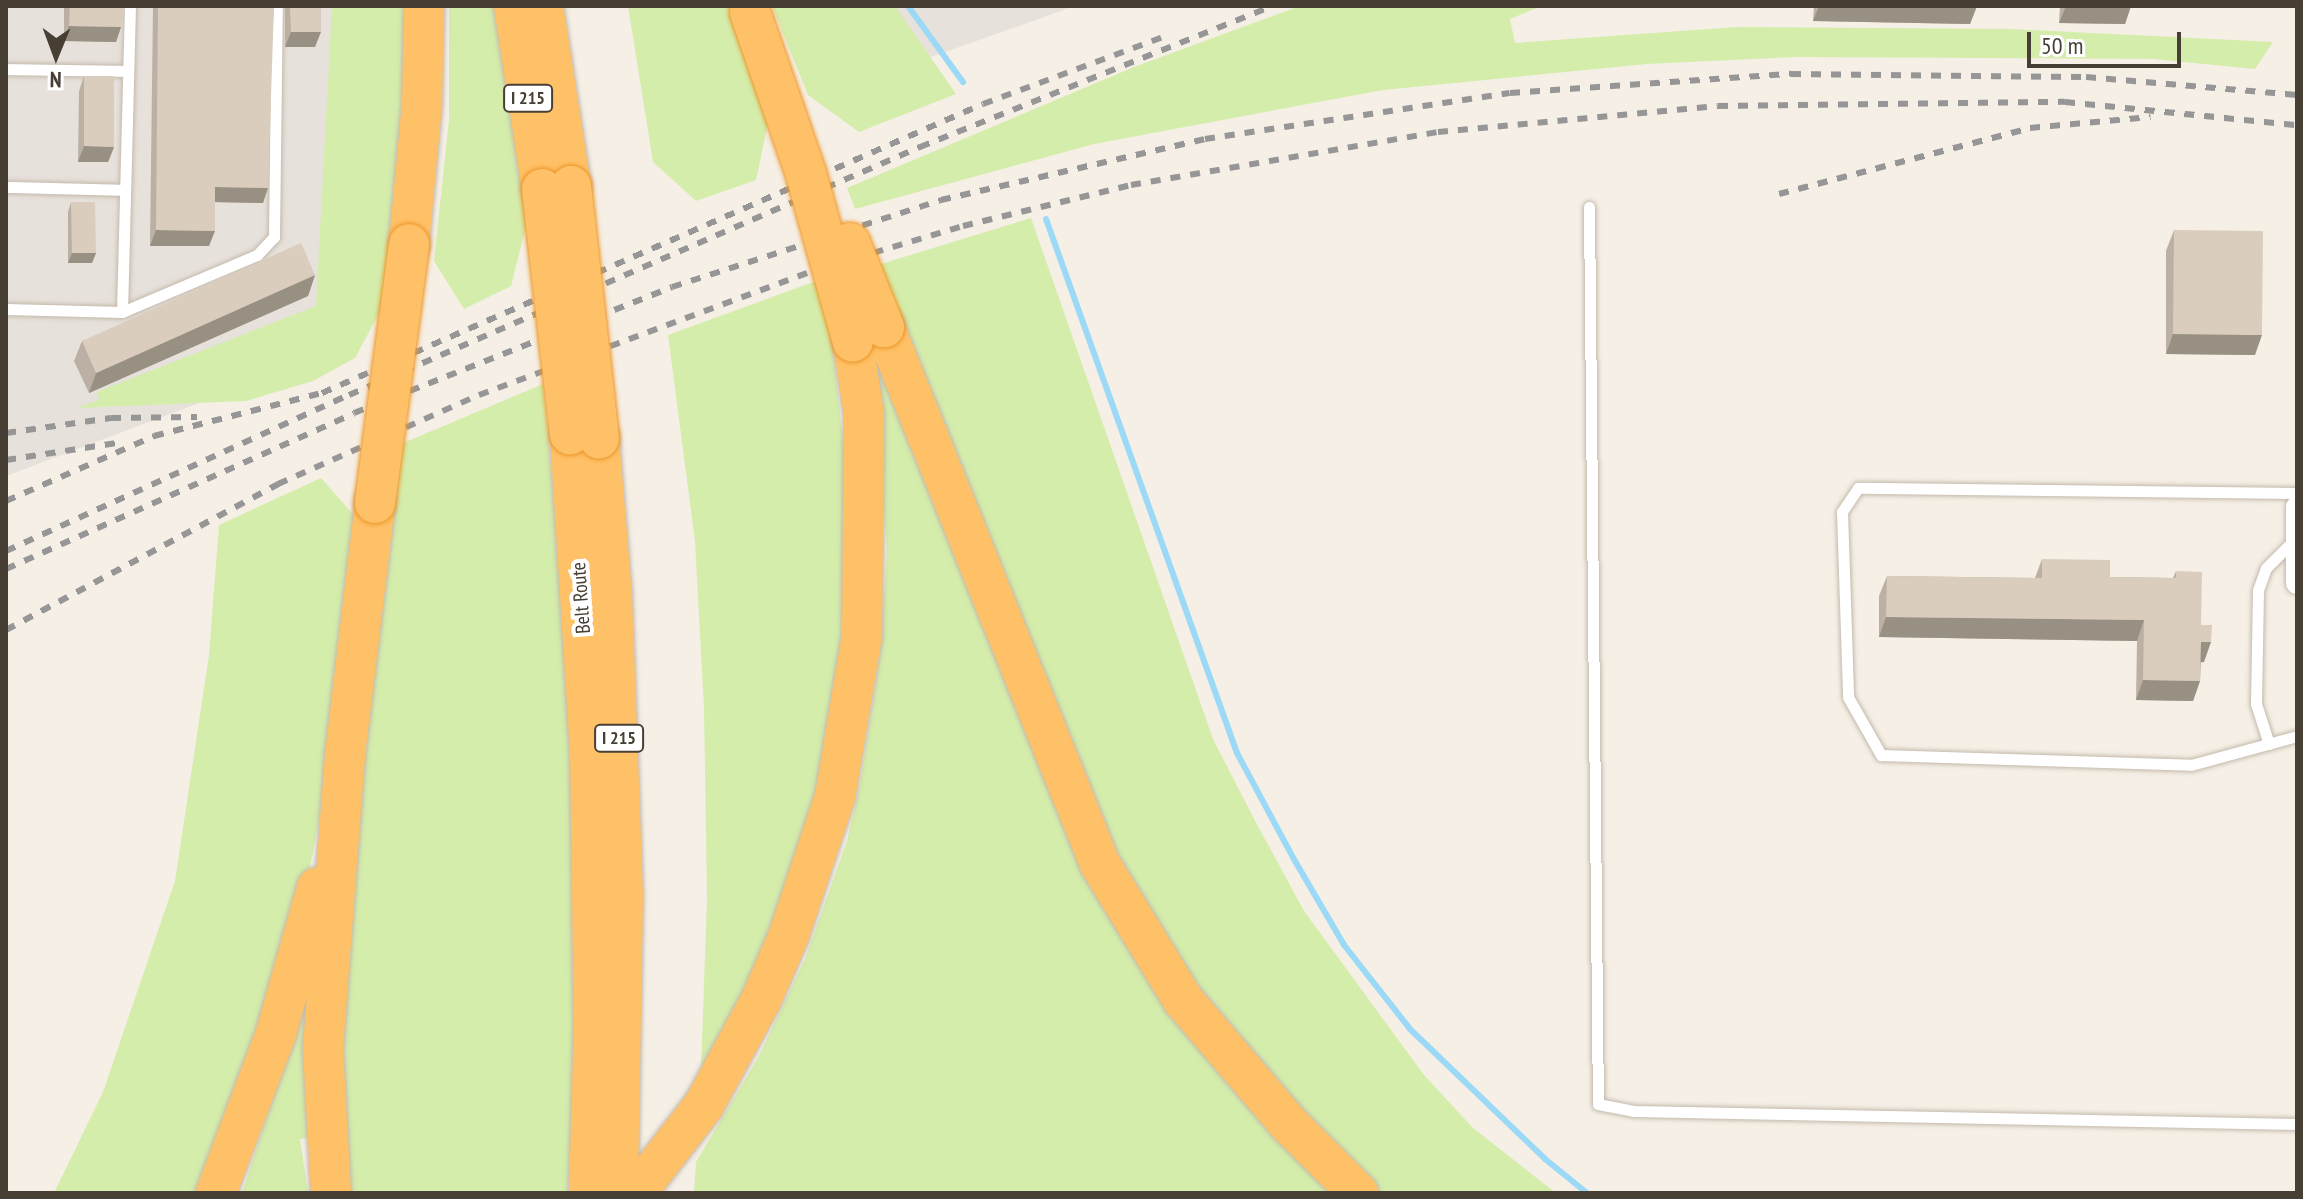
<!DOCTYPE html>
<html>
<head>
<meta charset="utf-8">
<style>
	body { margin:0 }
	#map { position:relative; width:2303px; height:1199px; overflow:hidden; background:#f5efe6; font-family:"PT Sans Narrow",sans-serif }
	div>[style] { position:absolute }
	.industrial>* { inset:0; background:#e7e1db }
	.green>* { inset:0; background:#d4edab }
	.stream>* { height:6px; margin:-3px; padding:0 3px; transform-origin:3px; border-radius:3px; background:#9cd9f7 }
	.roads { filter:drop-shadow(0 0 2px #c4b9ab) drop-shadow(0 0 2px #c4b9ab) }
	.lane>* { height:11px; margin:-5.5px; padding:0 5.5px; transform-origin:5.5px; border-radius:5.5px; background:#fff }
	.street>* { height:22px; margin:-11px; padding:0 11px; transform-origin:11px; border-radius:11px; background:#fff }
	.highway>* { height:40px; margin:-20px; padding:0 20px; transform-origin:20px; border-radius:20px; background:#ffc167 }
	.rail>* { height:6px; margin-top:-3px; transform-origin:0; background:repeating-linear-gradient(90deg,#969696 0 10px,transparent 0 20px) }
	.bridges { filter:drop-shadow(0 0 2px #ed9628) drop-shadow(0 0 2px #ed9628) }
	.highway-bridge>* { height:40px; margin:-20px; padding:0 20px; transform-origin:20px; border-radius:20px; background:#ffc167 }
	.wall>* { inset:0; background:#bbb0a3 }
	.shaded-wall>* { inset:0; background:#999084 }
	.building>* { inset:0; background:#dacdbd }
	span { translate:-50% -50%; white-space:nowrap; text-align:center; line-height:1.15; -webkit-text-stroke:8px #fff; paint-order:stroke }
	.shield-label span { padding:2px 6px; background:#fff; border:2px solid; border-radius:6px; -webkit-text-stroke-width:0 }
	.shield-label { font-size:18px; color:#483f34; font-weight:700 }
	.street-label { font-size:20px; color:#483f34 }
	.frame { position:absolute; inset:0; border:8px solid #483f34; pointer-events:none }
	.north { position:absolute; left:16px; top:16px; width:80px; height:80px; -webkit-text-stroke:6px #fff; paint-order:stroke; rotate:181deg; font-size:22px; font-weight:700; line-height:32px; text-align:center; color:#483f34 }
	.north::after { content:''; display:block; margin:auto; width:28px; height:36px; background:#483f34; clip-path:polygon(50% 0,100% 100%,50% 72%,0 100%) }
	.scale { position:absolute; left:2027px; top:32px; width:154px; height:36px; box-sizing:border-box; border:4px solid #483f34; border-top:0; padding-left:10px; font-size:24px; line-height:28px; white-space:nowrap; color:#483f34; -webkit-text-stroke:6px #fff; paint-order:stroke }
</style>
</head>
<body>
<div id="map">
	<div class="industrial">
		<div style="clip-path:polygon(6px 6px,370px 6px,326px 355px,6px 476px)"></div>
		<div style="clip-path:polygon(851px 6px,1075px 6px,883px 74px)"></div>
	</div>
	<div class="green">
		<div style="clip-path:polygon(332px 6px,408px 6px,390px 293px,355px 358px,313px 381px,246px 401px,77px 408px,99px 400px,97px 392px,316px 306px)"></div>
		<div style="clip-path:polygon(449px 6px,495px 6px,529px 214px,511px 286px,464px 309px,434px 261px,449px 119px)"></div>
		<div style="clip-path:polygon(628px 6px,728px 6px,771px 109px,756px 180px,696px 201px,653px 162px)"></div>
		<div style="clip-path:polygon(772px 6px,895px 6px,956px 94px,859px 132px,808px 95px)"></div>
		<div style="clip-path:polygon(1300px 6px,1542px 6px,1510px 19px,1515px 43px,1737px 27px,2010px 29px,2273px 42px,2255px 69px,2153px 59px,1795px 57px,1647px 64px,1383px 90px,1094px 144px,855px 209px,847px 188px,1134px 67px)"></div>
		<div style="clip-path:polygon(1031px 218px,1213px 739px,1253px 817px,1304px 911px,1424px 1075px,1473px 1128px,1556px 1193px,1381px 1193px,1199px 999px,1098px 826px,868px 268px)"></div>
		<div style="clip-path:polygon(816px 281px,831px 332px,854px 541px,855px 600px,811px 840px,700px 1097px,707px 900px,704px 708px,695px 541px,668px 335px)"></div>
		<div style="clip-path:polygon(868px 335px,1065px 818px,1339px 1193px,694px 1193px,696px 1162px,759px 1056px,805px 959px,847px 841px,860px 783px,881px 648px,887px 549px)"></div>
		<div style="clip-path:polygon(543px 384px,569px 653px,574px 1068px,568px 1193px,347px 1193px,336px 1135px,343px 929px,403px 443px)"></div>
		<div style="clip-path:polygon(321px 478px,358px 520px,320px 816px,306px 887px,204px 1193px,54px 1193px,103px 1092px,175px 881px,209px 655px,219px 525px)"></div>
		<div style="clip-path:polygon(304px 1003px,311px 1004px,310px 1138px,300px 1139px,308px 1193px,242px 1193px)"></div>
	</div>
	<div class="stream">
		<div style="left:908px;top:6px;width:94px;rotate:54.1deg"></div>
		<div style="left:1046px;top:219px;width:567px;rotate:70.32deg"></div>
		<div style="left:1237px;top:753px;width:123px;rotate:61.8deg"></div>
		<div style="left:1295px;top:861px;width:97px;rotate:59.7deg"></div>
		<div style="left:1344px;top:945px;width:107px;rotate:51.8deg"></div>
		<div style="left:1410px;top:1029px;width:187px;rotate:43.9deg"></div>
		<div style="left:1545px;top:1159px;width:54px;rotate:39deg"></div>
	</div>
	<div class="roads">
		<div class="lane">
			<div style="left:130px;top:6px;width:306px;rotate:91.5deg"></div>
			<div style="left:122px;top:312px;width:147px;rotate:-22.9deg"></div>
			<div style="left:257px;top:255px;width:25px;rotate:-47deg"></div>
			<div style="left:274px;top:237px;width:231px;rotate:-89.3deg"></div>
			<div style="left:6px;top:69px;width:122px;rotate:0.9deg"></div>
			<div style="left:6px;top:187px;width:119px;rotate:1.4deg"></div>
			<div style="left:1589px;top:207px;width:897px;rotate:89.43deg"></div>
			<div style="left:1598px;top:1104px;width:36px;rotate:11deg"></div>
			<div style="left:1633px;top:1111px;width:664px;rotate:1.12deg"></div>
			<div style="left:6px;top:309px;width:116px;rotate:1.5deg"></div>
			<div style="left:2297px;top:493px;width:439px;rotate:-179.3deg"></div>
			<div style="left:1858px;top:488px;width:29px;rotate:124deg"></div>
			<div style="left:1842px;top:512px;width:185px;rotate:88.1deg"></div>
			<div style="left:1848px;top:697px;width:67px;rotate:60.4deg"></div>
			<div style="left:1881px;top:755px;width:310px;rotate:1.8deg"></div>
			<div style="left:2191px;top:765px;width:110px;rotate:-15.3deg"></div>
			<div style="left:2269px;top:744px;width:42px;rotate:-108deg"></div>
			<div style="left:2256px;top:704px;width:114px;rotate:-89deg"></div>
			<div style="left:2258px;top:590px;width:23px;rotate:-70deg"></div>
			<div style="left:2266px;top:568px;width:42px;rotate:-45deg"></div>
		</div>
		<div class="street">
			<div style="left:2297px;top:507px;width:76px;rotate:90deg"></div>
		</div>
		<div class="highway">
			<div style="left:514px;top:6px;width:185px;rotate:81.3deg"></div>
			<div style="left:543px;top:6px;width:182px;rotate:81.2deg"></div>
			<div style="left:409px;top:244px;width:141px;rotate:-84.7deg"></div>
			<div style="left:422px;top:104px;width:98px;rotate:-88.8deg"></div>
			<div style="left:884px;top:327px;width:579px;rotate:68.09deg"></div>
			<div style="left:1100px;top:864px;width:159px;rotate:58.6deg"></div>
			<div style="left:1183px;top:1000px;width:163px;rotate:49.5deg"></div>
			<div style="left:1289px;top:1124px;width:98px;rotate:45deg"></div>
			<div style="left:570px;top:434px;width:315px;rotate:86.4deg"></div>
			<div style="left:590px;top:748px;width:275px;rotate:89.2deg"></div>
			<div style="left:594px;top:1023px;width:170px;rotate:91.7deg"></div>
			<div style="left:599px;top:438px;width:160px;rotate:85.3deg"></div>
			<div style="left:612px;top:597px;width:297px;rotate:87.9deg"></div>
			<div style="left:623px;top:894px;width:299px;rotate:91deg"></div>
			<div style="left:216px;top:1193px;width:171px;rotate:-69.4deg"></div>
			<div style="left:276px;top:1033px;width:151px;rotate:-74.2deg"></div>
			<div style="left:331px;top:1193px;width:145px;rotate:-93.2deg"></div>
			<div style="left:323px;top:1048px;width:294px;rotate:-85.7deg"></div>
			<div style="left:345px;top:755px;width:254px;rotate:-83.2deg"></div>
			<div style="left:636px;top:1193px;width:111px;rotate:-52.3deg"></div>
			<div style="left:704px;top:1105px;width:122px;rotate:-61.5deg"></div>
			<div style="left:762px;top:998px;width:69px;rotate:-66.8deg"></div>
			<div style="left:789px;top:935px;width:145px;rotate:-71.6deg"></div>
			<div style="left:835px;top:797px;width:163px;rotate:-80.5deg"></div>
			<div style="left:862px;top:636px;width:221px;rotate:-89.5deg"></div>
			<div style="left:864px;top:415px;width:74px;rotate:-98.6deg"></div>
		</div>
	</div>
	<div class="rail">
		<div style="left:1779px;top:194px;width:260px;rotate:-14.7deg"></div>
		<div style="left:2030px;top:128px;width:121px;rotate:-5.2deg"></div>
		<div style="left:6px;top:433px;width:106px;rotate:-8.1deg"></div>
		<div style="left:111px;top:418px;width:86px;rotate:-0.7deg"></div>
		<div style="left:6px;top:460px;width:112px;rotate:-8.7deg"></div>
		<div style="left:6px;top:501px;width:162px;rotate:-23.7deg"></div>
		<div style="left:154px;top:436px;width:173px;rotate:-14.4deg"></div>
		<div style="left:322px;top:393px;width:721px;rotate:-23.62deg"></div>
		<div style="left:983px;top:104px;width:195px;rotate:-20.4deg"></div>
		<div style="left:6px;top:551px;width:377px;rotate:-24.5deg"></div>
		<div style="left:349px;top:395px;width:623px;rotate:-23.48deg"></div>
		<div style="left:920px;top:147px;width:379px;rotate:-21.8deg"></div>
		<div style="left:6px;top:569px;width:381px;rotate:-24.1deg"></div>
		<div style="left:354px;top:413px;width:342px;rotate:-21.6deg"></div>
		<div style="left:672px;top:287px;width:283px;rotate:-17.9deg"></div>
		<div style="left:941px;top:200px;width:271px;rotate:-13deg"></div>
		<div style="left:1205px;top:139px;width:308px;rotate:-8.6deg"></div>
		<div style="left:1510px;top:93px;width:282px;rotate:-3.9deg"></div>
		<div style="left:1791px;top:74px;width:295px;rotate:0.6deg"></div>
		<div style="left:2086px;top:77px;width:212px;rotate:4.9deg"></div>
		<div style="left:6px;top:630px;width:309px;rotate:-28.2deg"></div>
		<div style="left:278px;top:484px;width:220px;rotate:-23.9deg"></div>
		<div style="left:479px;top:395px;width:359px;rotate:-20.4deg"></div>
		<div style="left:816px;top:270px;width:153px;rotate:-16.7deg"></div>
		<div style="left:963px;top:226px;width:173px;rotate:-13.7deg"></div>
		<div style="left:1131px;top:185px;width:312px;rotate:-9.8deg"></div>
		<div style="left:1438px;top:132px;width:281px;rotate:-5.3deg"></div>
		<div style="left:1718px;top:106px;width:347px;rotate:-0.7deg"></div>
		<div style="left:2065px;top:102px;width:233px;rotate:5.7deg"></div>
	</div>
	<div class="bridges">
		<div class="highway-bridge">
			<div style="left:750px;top:12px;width:171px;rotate:70.9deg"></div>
			<div style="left:806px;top:174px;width:174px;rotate:74.4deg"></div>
			<div style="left:571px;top:186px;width:254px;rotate:83.7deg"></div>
			<div style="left:542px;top:189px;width:247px;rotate:83.5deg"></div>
			<div style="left:850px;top:243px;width:91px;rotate:68deg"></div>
			<div style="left:375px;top:503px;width:261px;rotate:-82.5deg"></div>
		</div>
	</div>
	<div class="wall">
		<div style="clip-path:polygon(64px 6px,122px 6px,121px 27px,116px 42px,64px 41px)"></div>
		<div style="clip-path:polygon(153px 6px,274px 6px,263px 203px,215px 202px,209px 246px,150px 246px)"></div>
		<div style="clip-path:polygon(285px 6px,321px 6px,315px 47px,285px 47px)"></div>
		<div style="clip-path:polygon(1814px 6px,1977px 6px,1970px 24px,1813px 21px)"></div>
		<div style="clip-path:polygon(2060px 6px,2131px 6px,2125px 24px,2059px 23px)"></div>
		<div style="clip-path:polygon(84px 76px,114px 147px,108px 162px,78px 162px,79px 91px)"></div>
		<div style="clip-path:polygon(71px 202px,96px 253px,92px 263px,68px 263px,68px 212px)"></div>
		<div style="clip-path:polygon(2174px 230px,2255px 355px,2166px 354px,2166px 251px)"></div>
		<div style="clip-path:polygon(315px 275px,308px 296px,89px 393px,74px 361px,82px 341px)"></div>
		<div style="clip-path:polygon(2042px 559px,2110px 577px,2173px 578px,2176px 571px,2201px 625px,2204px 662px,2201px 662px,2200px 681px,2193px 701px,2136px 700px,2137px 641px,1879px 637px,1879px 596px,1887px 576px,2035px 578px)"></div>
	</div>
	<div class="shaded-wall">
		<div style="clip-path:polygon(1819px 6px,1977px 6px,1970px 24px,1813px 21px)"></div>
		<div style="clip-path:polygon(2066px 6px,2131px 6px,2125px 24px,2059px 23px)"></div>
		<div style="clip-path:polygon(69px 26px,121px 27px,116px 42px,64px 41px)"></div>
		<div style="clip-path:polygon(291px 32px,321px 32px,315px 47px,285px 47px)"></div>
		<div style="clip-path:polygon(84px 146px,114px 147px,108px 162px,78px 162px)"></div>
		<div style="clip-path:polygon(215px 187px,268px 188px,263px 203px,210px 202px)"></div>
		<div style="clip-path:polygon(156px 230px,215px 231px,209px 246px,150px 246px)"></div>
		<div style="clip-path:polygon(72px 253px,96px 253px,92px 263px,68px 263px)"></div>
		<div style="clip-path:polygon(315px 275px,308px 296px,89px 393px,96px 373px)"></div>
		<div style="clip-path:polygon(2173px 334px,2262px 335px,2255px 355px,2166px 354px)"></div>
		<div style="clip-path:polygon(1886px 617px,2144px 620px,2137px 641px,1879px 637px)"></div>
		<div style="clip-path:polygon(2201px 642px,2211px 642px,2204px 662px,2194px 663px)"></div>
		<div style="clip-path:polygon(2143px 680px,2200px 681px,2193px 701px,2136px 700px)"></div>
	</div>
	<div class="building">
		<div style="clip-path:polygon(70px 6px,122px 6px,121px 27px,69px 26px)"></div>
		<div style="clip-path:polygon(158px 6px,274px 6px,268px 188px,215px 187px,215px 231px,156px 230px)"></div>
		<div style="clip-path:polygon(290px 6px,321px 6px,321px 32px,291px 32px)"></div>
		<div style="clip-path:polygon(84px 76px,114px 76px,114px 147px,84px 146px)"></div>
		<div style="clip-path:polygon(71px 202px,95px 202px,96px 253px,72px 253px)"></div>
		<div style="clip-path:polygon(2174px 230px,2263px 231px,2262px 335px,2173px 334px)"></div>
		<div style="clip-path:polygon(301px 243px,315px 275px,96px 373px,82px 341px)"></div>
		<div style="clip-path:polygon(2042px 559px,2110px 560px,2110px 577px,2176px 578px,2176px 571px,2202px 572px,2201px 625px,2212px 625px,2211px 642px,2201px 642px,2200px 681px,2143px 680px,2144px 620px,1886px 617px,1887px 576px,2042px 578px)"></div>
	</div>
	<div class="shield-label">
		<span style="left:528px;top:98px">I 215</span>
		<span style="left:619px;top:738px">I 215</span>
	</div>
	<div class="street-label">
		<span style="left:581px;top:598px;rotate:-94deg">Belt Route</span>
	</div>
	<div class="frame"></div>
	<div class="north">N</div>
	<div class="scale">50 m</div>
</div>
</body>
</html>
